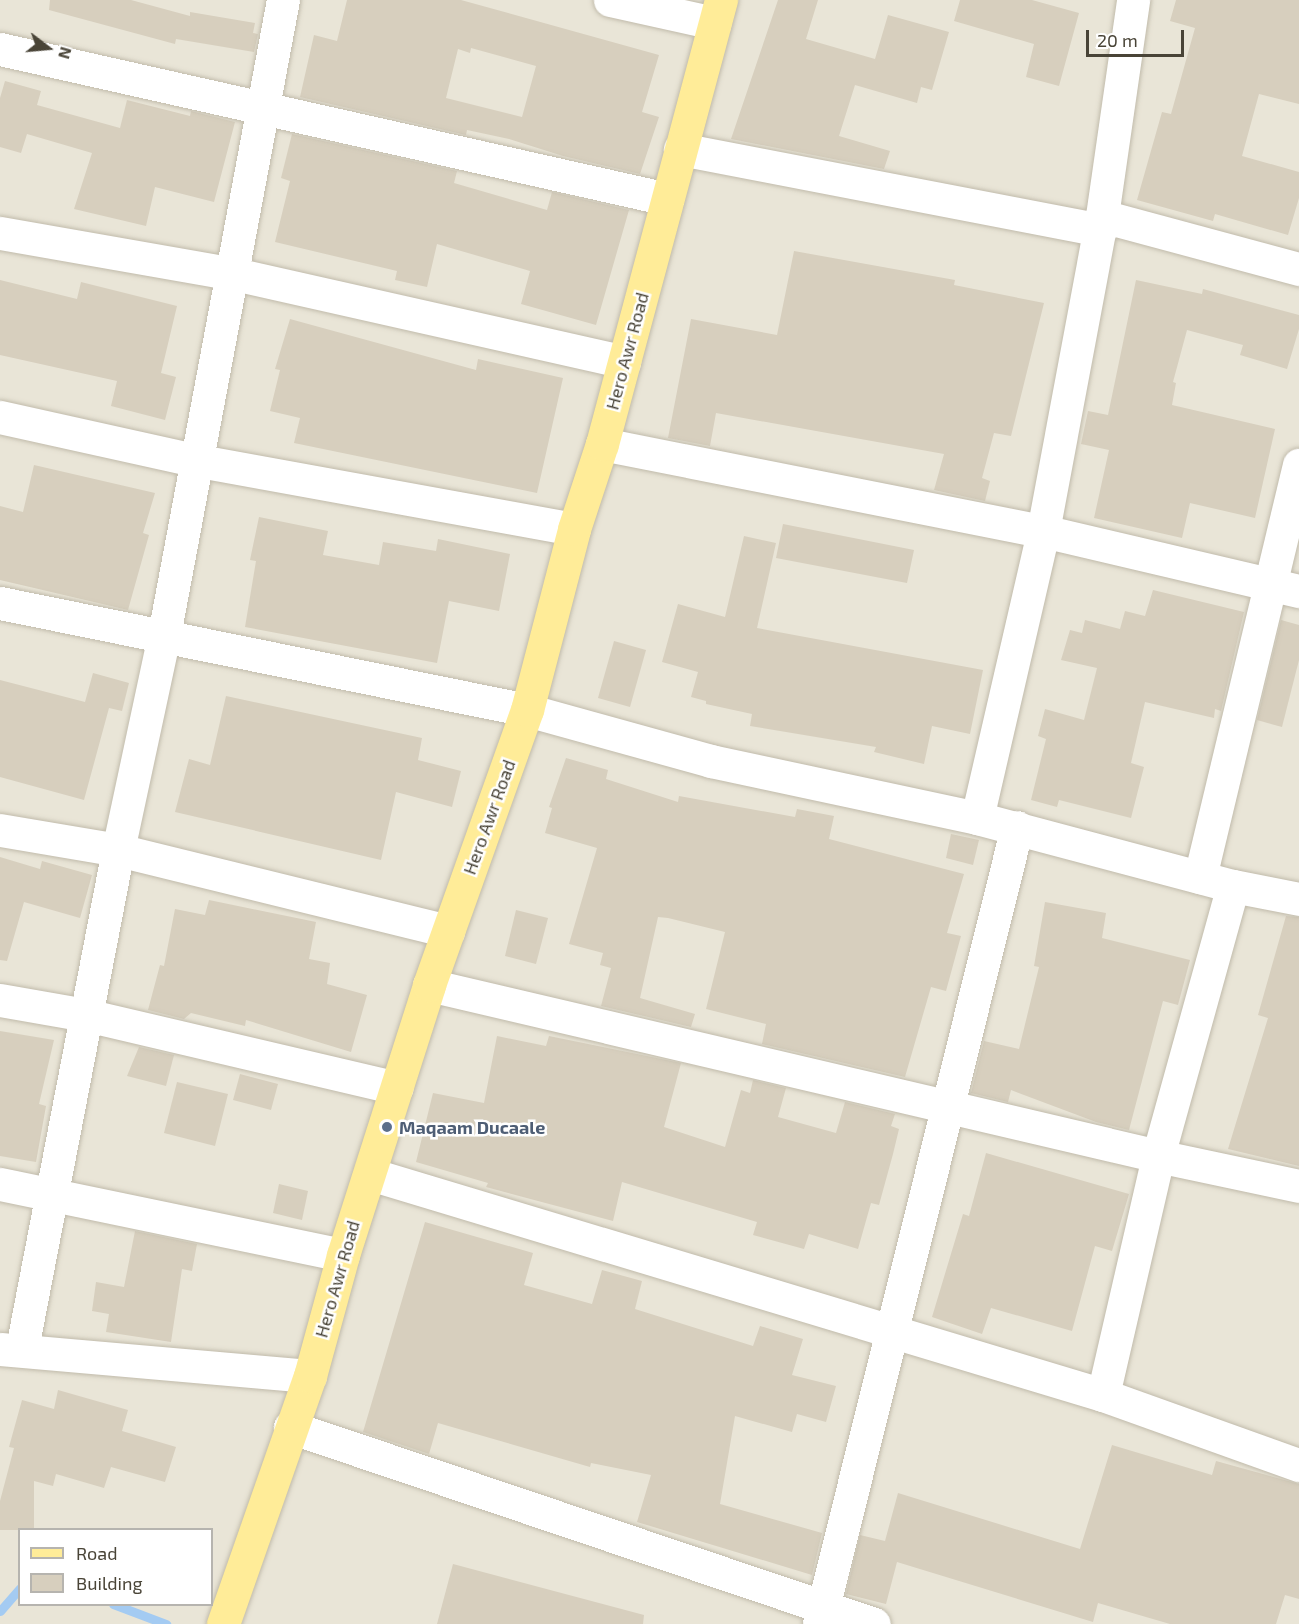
<!DOCTYPE html>
<html>
<head>
<meta charset="utf-8">
<style>
	body { margin:0 }
	#map { position:relative; width:1299px; height:1624px; overflow:hidden; background:#f5f2e9; font-family:"Exo 2",sans-serif }
	div>[style] { position:absolute }
	.residential>* { inset:0; background:#e9e5d7 }
	.stream>* { height:9px; margin:-4.5px; padding:0 4.5px; transform-origin:4.5px; border-radius:4.5px; background:#a4cbf2 }
	.building>* { inset:0; background:#d7cfbe }
	.roads { filter:drop-shadow(0 0 2px #c1bbab) drop-shadow(0 0 2px #c1bbab) }
	.minor>* { height:33px; margin:-16.5px; padding:0 16.5px; transform-origin:16.5px; border-radius:16.5px; background:#fff }
	.major>* { height:33px; margin:-16.5px; padding:0 16.5px; transform-origin:16.5px; border-radius:16.5px; background:#ffec98 }
	.dots>* { width:16px; height:16px; translate:-50% -50%; box-sizing:border-box; border:3px solid #fff; border-radius:50% }
	span { translate:-50% -50%; white-space:nowrap; text-align:center; line-height:1.15; -webkit-text-stroke:5px #fff; paint-order:stroke }
	.street-label { font-size:18px; color:#494437 }
	.service-label { font-size:18px; color:#4e5e75; font-weight:700 }
	.left { translate:0 -50%; text-align:left }
	.legend { position:absolute; left:18px; top:1528px; width:195px; height:78px; box-sizing:border-box; background:#fff; border:2px solid #b6b4af; margin:0; padding:8px 10px; list-style:none; font-size:18px; color:#494437 }
	.legend li { display:flex; align-items:center; gap:12px; height:30px }
	.legend b { width:30px; border:2px solid #b6b4af }
	.north { position:absolute; left:18px; top:18px; width:60px; height:60px; -webkit-text-stroke:4px #fff; paint-order:stroke; rotate:106deg; font-size:16px; font-weight:700; line-height:24px; text-align:center; color:#494437 }
	.north::after { content:''; display:block; margin:auto; width:21px; height:27px; background:#494437; clip-path:polygon(50% 0,100% 100%,50% 72%,0 100%) }
	.scale { position:absolute; left:1086px; top:30px; width:98px; height:27px; box-sizing:border-box; border:3px solid #494437; border-top:0; padding-left:8px; font-size:18px; line-height:21px; white-space:nowrap; color:#494437; -webkit-text-stroke:4px #fff; paint-order:stroke }
</style>
</head>
<body>
<div id="map">
	<div class="residential">
		<div style="clip-path:polygon(evenodd,0 0,1299px 0,1299px 1624px,0 1624px,0 0,20px 1530px,212px 1530px,212px 1604px,20px 1604px,20px 1530px)"></div>
	</div>
	<div class="stream">
		<div style="left:113px;top:1604px;width:57px;rotate:20.7deg"></div>
		<div style="left:0;top:1611px;width:30px;rotate:-49deg"></div>
	</div>
	<div class="building">
		<div style="clip-path:polygon(50px 0,131px 0,190px 16px,190px 12px,255px 23px,253px 33px,258px 34px,254px 52px,176px 39px,175px 44px,49px 10px)"></div>
		<div style="clip-path:polygon(evenodd,347px 0,461px 0,659px 55px,642px 112px,659px 117px,640px 174px,563px 156px,509px 139px,467px 130px,466px 135px,300px 97px,314px 35px,337px 41px,347px 0,471px 48px,536px 66px,522px 117px,446px 98px,458px 49px,470px 53px,471px 48px)"></div>
		<div style="clip-path:polygon(778px 0,818px 0,806px 39px,875px 59px,888px 15px,949px 32px,932px 90px,921px 87px,917px 103px,855px 85px,839px 136px,890px 151px,884px 169px,731px 139px)"></div>
		<div style="clip-path:polygon(960px 0,1032px 0,1079px 13px,1059px 86px,1026px 77px,1034px 44px,954px 21px)"></div>
		<div style="clip-path:polygon(1176px 0,1299px 0,1299px 104px,1259px 94px,1242px 156px,1299px 172px,1299px 198px,1288px 235px,1215px 214px,1213px 221px,1137px 200px,1162px 112px,1171px 114px,1195px 28px,1170px 21px)"></div>
		<div style="clip-path:polygon(5px 81px,41px 91px,37px 105px,120px 128px,127px 100px,190px 116px,191px 111px,235px 122px,214px 202px,155px 187px,146px 226px,74px 209px,92px 153px,27px 134px,21px 153px,0 147px,0 98px)"></div>
		<div style="clip-path:polygon(292px 134px,457px 171px,454px 183px,547px 210px,552px 192px,629px 210px,596px 325px,521px 304px,530px 271px,437px 244px,427px 287px,395px 280px,397px 271px,275px 242px,290px 181px,281px 178px)"></div>
		<div style="clip-path:polygon(794px 251px,955px 280px,954px 285px,1044px 303px,1011px 436px,994px 433px,982px 478px,990px 481px,985px 501px,934px 490px,944px 454px,716px 413px,710px 446px,668px 438px,691px 319px,777px 335px)"></div>
		<div style="clip-path:polygon(0 280px,77px 299px,81px 282px,177px 306px,161px 373px,176px 377px,165px 420px,111px 406px,117px 381px,0 355px)"></div>
		<div style="clip-path:polygon(1136px 280px,1202px 294px,1203px 289px,1299px 315px,1299px 329px,1287px 369px,1240px 355px,1243px 345px,1187px 330px,1173px 382px,1176px 383px,1172px 405px,1275px 429px,1255px 518px,1190px 503px,1182px 538px,1094px 518px,1109px 450px,1081px 444px,1088px 411px,1108px 415px)"></div>
		<div style="clip-path:polygon(290px 319px,476px 370px,478px 359px,563px 378px,537px 493px,294px 443px,300px 418px,270px 411px,280px 370px,275px 369px)"></div>
		<div style="clip-path:polygon(34px 465px,155px 493px,143px 533px,149px 535px,128px 610px,0 580px,0 506px,23px 512px)"></div>
		<div style="clip-path:polygon(259px 517px,328px 531px,323px 555px,379px 565px,383px 542px,436px 551px,438px 539px,510px 554px,499px 611px,449px 601px,437px 663px,245px 627px,256px 561px,250px 560px)"></div>
		<div style="clip-path:polygon(783px 524px,914px 550px,907px 583px,776px 558px)"></div>
		<div style="clip-path:polygon(744px 536px,776px 543px,757px 628px,983px 670px,970px 734px,932px 726px,924px 764px,874px 752px,876px 747px,750px 726px,752px 714px,706px 704px,706px 701px,691px 697px,698px 672px,662px 662px,678px 604px,725px 617px)"></div>
		<div style="clip-path:polygon(1153px 590px,1244px 612px,1221px 711px,1215px 709px,1214px 718px,1145px 702px,1131px 763px,1144px 767px,1131px 818px,1059px 800px,1057px 807px,1031px 800px,1046px 739px,1038px 736px,1045px 709px,1084px 720px,1097px 668px,1061px 660px,1070px 630px,1082px 633px,1085px 620px,1120px 629px,1125px 611px,1145px 616px)"></div>
		<div style="clip-path:polygon(1281px 620px,1299px 625px,1299px 660px,1282px 727px,1257px 720px)"></div>
		<div style="clip-path:polygon(614px 641px,646px 650px,630px 707px,598px 698px)"></div>
		<div style="clip-path:polygon(93px 673px,129px 683px,122px 711px,109px 708px,84px 800px,0 777px,0 680px,85px 702px)"></div>
		<div style="clip-path:polygon(226px 696px,422px 738px,418px 760px,461px 771px,452px 807px,396px 792px,381px 860px,175px 812px,189px 759px,210px 765px)"></div>
		<div style="clip-path:polygon(566px 758px,608px 770px,606px 779px,678px 802px,679px 796px,795px 817px,797px 809px,834px 816px,829px 839px,964px 874px,947px 933px,961px 936px,946px 991px,931px 987px,905px 1077px,762px 1044px,766px 1024px,706px 1009px,725px 932px,668px 918px,658px 917px,640px 998px,695px 1014px,691px 1027px,601px 1006px,611px 968px,600px 965px,603px 953px,569px 944px,597px 848px,545px 833px,552px 808px,549px 807px)"></div>
		<div style="clip-path:polygon(951px 834px,979px 840px,973px 865px,946px 858px)"></div>
		<div style="clip-path:polygon(0 857px,40px 869px,42px 861px,92px 875px,80px 918px,24px 902px,7px 961px,0 960px)"></div>
		<div style="clip-path:polygon(209px 900px,316px 922px,309px 959px,330px 963px,327px 984px,367px 995px,351px 1052px,246px 1020px,245px 1026px,191px 1013px,184px 1019px,148px 1010px,160px 965px,164px 966px,175px 909px,205px 915px)"></div>
		<div style="clip-path:polygon(1045px 902px,1106px 913px,1102px 938px,1190px 960px,1178px 1005px,1163px 1001px,1129px 1130px,1096px 1122px,1011px 1090px,1008px 1102px,971px 1093px,984px 1041px,1019px 1049px,1039px 967px,1034px 966px)"></div>
		<div style="clip-path:polygon(516px 910px,548px 918px,536px 964px,505px 956px)"></div>
		<div style="clip-path:polygon(1286px 916px,1299px 917px,1299px 1166px,1228px 1149px,1268px 1018px,1258px 1015px)"></div>
		<div style="clip-path:polygon(0 1031px,54px 1040px,39px 1104px,46px 1106px,36px 1162px,0 1156px)"></div>
		<div style="clip-path:polygon(497px 1036px,546px 1046px,549px 1036px,681px 1063px,664px 1127px,725px 1147px,741px 1090px,750px 1093px,753px 1080px,786px 1088px,778px 1117px,836px 1133px,845px 1102px,895px 1114px,891px 1126px,899px 1129px,893px 1154px,879px 1205px,871px 1203px,858px 1249px,809px 1234px,804px 1249px,753px 1235px,757px 1222px,622px 1182px,613px 1221px,486px 1187px,488px 1183px,416px 1162px,433px 1093px,484px 1103px)"></div>
		<div style="clip-path:polygon(139px 1047px,174px 1055px,166px 1086px,127px 1076px)"></div>
		<div style="clip-path:polygon(240px 1074px,278px 1084px,271px 1110px,233px 1100px)"></div>
		<div style="clip-path:polygon(177px 1082px,228px 1094px,215px 1146px,164px 1133px)"></div>
		<div style="clip-path:polygon(986px 1153px,1129px 1194px,1112px 1251px,1095px 1246px,1072px 1331px,991px 1308px,982px 1334px,932px 1317px,963px 1214px,969px 1216px)"></div>
		<div style="clip-path:polygon(279px 1184px,308px 1191px,302px 1220px,273px 1213px)"></div>
		<div style="clip-path:polygon(425px 1222px,533px 1253px,524px 1285px,592px 1304px,602px 1270px,642px 1281px,635px 1309px,753px 1346px,760px 1326px,803px 1339px,792px 1375px,836px 1386px,826px 1422px,797px 1414px,792px 1432px,735px 1416px,720px 1504px,822px 1533px,812px 1575px,637px 1522px,651px 1475px,591px 1463px,590px 1467px,438px 1423px,429px 1454px,363px 1432px)"></div>
		<div style="clip-path:polygon(135px 1231px,197px 1244px,192px 1271px,182px 1269px,171px 1342px,106px 1332px,109px 1314px,92px 1311px,96px 1282px,124px 1287px)"></div>
		<div style="clip-path:polygon(58px 1390px,128px 1410px,122px 1431px,176px 1447px,165px 1482px,111px 1467px,104px 1488px,56px 1474px,53px 1486px,34px 1481px,34px 1530px,0 1530px,0 1501px,14px 1448px,9px 1447px,22px 1400px,54px 1409px)"></div>
		<div style="clip-path:polygon(1112px 1445px,1212px 1475px,1216px 1461px,1299px 1484px,1299px 1599px,1285px 1595px,1276px 1624px,1170px 1624px,1098px 1603px,1093px 1622px,897px 1562px,886px 1604px,846px 1594px,860px 1535px,885px 1541px,898px 1493px,1080px 1549px)"></div>
		<div style="clip-path:polygon(453px 1564px,644px 1615px,643px 1624px,437px 1624px)"></div>
	</div>
	<div class="roads">
		<div class="minor">
			<div style="left:610px;top:0;width:107px;rotate:12.5deg"></div>
			<div style="left:0;top:49px;width:684px;rotate:12.67deg"></div>
			<div style="left:680px;top:149px;width:428px;rotate:10.9deg"></div>
			<div style="left:1102px;top:216px;width:204px;rotate:15.1deg"></div>
			<div style="left:0;top:233px;width:233px;rotate:9.9deg"></div>
			<div style="left:230px;top:273px;width:404px;rotate:12.7deg"></div>
			<div style="left:0;top:417px;width:199px;rotate:12.5deg"></div>
			<div style="left:194px;top:460px;width:386px;rotate:10.3deg"></div>
			<div style="left:602px;top:444px;width:449px;rotate:11.2deg"></div>
			<div style="left:1043px;top:531px;width:263px;rotate:13.2deg"></div>
			<div style="left:0;top:603px;width:538px;rotate:11.48deg"></div>
			<div style="left:527px;top:710px;width:191px;rotate:15.5deg"></div>
			<div style="left:711px;top:761px;width:272px;rotate:12.1deg"></div>
			<div style="left:977px;top:818px;width:265px;rotate:14.9deg"></div>
			<div style="left:1233px;top:886px;width:67px;rotate:11.1deg"></div>
			<div style="left:977px;top:818px;width:294px;rotate:-77deg"></div>
			<div style="left:1043px;top:531px;width:320px;rotate:-79.4deg"></div>
			<div style="left:1102px;top:216px;width:218px;rotate:-81.8deg"></div>
			<div style="left:0;top:830px;width:120px;rotate:9.6deg"></div>
			<div style="left:118px;top:850px;width:340px;rotate:13.8deg"></div>
			<div style="left:1200px;top:877px;width:424px;rotate:-76.5deg"></div>
			<div style="left:429px;top:985px;width:749px;rotate:13.2deg"></div>
			<div style="left:1158px;top:1156px;width:280px;rotate:-74.5deg"></div>
			<div style="left:0;top:1000px;width:87px;rotate:9.9deg"></div>
			<div style="left:86px;top:1015px;width:319px;rotate:13.2deg"></div>
			<div style="left:370px;top:1174px;width:766px;rotate:16.78deg"></div>
			<div style="left:1103px;top:1395px;width:208px;rotate:19.7deg"></div>
			<div style="left:0;top:1184px;width:350px;rotate:11.7deg"></div>
			<div style="left:22px;top:1348px;width:507px;rotate:-79.09deg"></div>
			<div style="left:118px;top:850px;width:220px;rotate:-77.9deg"></div>
			<div style="left:164px;top:635px;width:646px;rotate:-79.39deg"></div>
			<div style="left:1px;top:1349px;width:310px;rotate:5deg"></div>
			<div style="left:1103px;top:1395px;width:245px;rotate:-77deg"></div>
			<div style="left:1158px;top:1156px;width:144px;rotate:12deg"></div>
			<div style="left:290px;top:1427px;width:616px;rotate:18.64deg"></div>
			<div style="left:819px;top:1624px;width:821px;rotate:-76.05deg"></div>
		</div>
		<div class="major">
			<div style="left:223px;top:1624px;width:263px;rotate:-70.7deg"></div>
			<div style="left:310px;top:1376px;width:125px;rotate:-74.7deg"></div>
			<div style="left:343px;top:1255px;width:283px;rotate:-72.3deg"></div>
			<div style="left:429px;top:985px;width:292px;rotate:-70.4deg"></div>
			<div style="left:527px;top:710px;width:187px;rotate:-75.4deg"></div>
			<div style="left:574px;top:529px;width:89px;rotate:-71.8deg"></div>
			<div style="left:602px;top:444px;width:460px;rotate:-75deg"></div>
		</div>
	</div>
	<div class="dots">
		<div style="left:387px;top:1127px;background:#5c6f8a"></div>
	</div>
	<div class="street-label">
		<span style="left:627px;top:351px;rotate:-75deg">Hero Awr Road</span>
		<span style="left:489px;top:817px;rotate:-70deg">Hero Awr Road</span>
		<span style="left:337px;top:1279px;rotate:-74deg">Hero Awr Road</span>
	</div>
	<div class="service-label">
		<span class="left" style="left:399px;top:1127px">Maqaam Ducaale</span>
	</div>
	<ul class="legend">
	<li><b style="height:8px;background:#ffec98"></b>Road</li>
	<li><b style="height:16px;background:#d7cfbe"></b>Building</li>
	</ul>
	<div class="north">N</div>
	<div class="scale">20 m</div>
</div>
</body>
</html>
